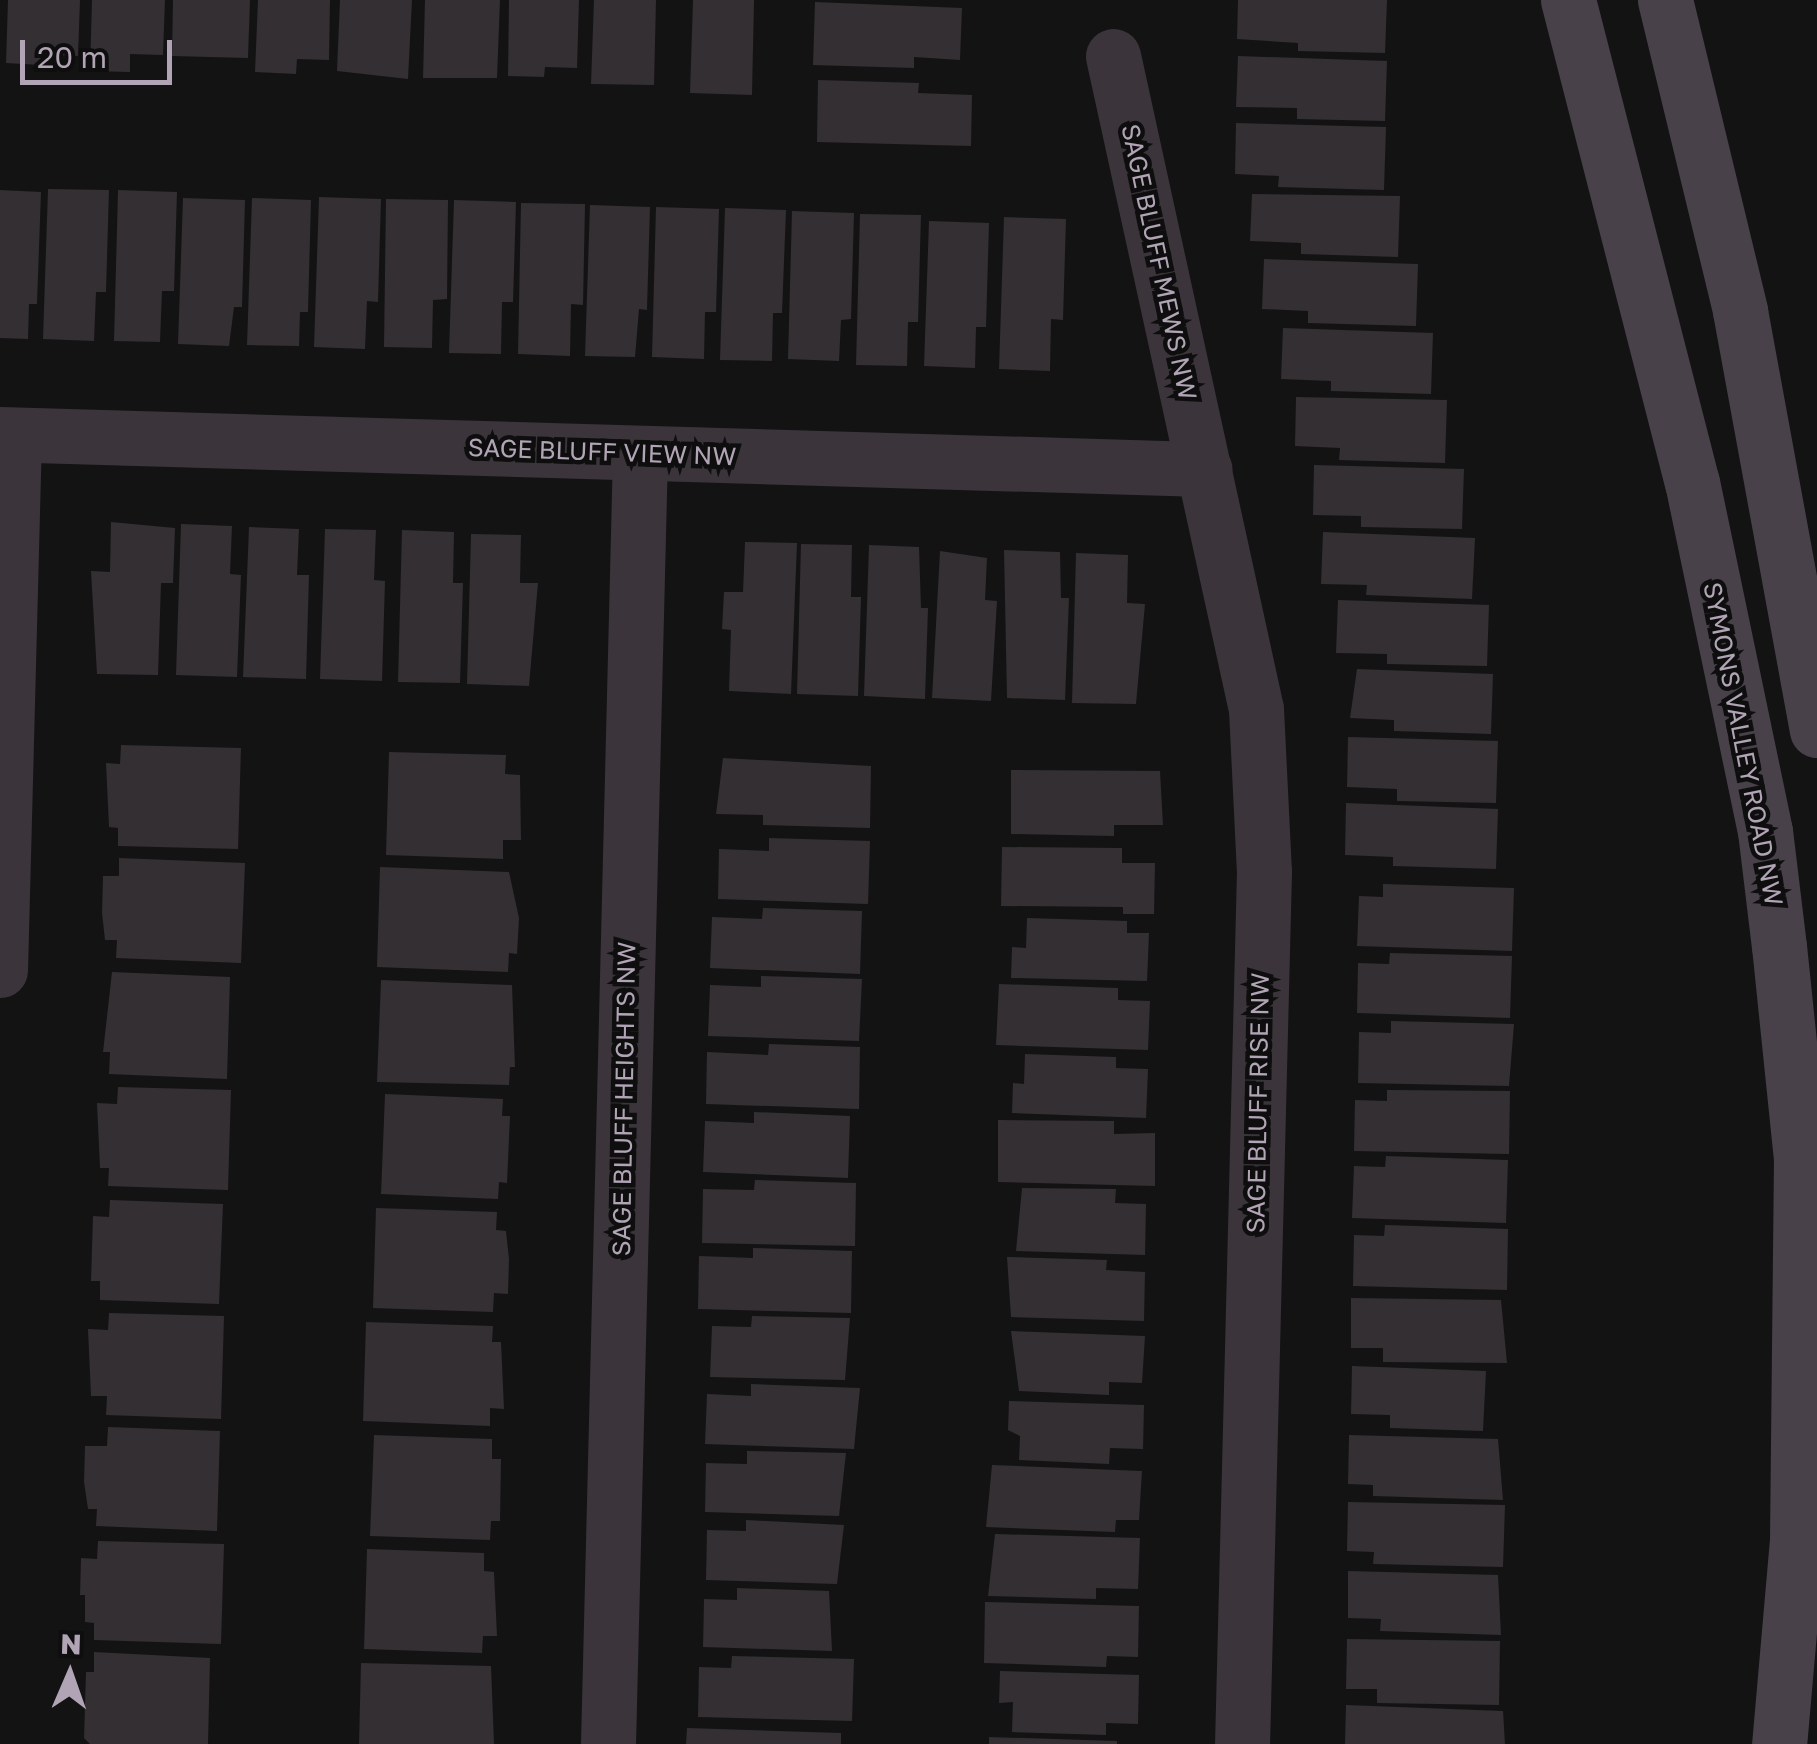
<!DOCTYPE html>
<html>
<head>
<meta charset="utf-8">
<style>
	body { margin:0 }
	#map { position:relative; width:1817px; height:1744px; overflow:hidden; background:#141314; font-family:"Golos Text",sans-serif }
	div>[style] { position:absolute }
	.building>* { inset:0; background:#332f33 }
	.street>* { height:55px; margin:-27.5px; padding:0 27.5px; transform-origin:27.5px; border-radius:27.5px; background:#3b353b }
	.secondary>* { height:55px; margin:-27.5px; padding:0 27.5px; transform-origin:27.5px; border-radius:27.5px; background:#48414a }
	span { translate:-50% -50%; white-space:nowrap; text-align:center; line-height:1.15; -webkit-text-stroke:9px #0f0e0f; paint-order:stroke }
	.street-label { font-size:25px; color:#b0a4b5 }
	.north { position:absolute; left:20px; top:1624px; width:100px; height:100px; -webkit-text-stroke:8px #0f0e0f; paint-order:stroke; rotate:2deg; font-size:28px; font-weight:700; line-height:40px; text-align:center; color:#b0a4b5 }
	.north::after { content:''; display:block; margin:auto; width:35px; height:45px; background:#b0a4b5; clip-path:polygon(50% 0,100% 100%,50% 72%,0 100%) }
	.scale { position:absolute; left:20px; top:40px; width:152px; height:45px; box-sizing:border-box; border:5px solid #b0a4b5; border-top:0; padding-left:12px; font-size:30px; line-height:35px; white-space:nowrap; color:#b0a4b5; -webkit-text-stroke:8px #0f0e0f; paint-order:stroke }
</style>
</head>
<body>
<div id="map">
	<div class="building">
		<div style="clip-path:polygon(8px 0,80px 0,78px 56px,41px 55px,41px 65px,6px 63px)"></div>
		<div style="clip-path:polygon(92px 0,165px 0,163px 55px,130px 54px,130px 72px,90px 71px)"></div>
		<div style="clip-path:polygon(173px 0,250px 0,248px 58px,172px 56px)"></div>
		<div style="clip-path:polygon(258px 0,330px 0,329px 60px,297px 59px,296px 74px,255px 72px)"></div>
		<div style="clip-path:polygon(340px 0,412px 0,408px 79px,337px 71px)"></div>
		<div style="clip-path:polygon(425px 0,500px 0,497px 78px,423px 78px)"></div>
		<div style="clip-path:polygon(509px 0,579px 0,577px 68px,545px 67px,544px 77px,508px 76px)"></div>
		<div style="clip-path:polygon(594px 0,656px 0,654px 85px,591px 84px)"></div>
		<div style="clip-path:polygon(693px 0,754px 0,752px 95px,690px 93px)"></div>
		<div style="clip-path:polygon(1238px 0,1387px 0,1385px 53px,1298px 51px,1298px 43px,1237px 39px)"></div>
		<div style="clip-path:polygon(815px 2px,962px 8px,960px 60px,914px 57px,914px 68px,813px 65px)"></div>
		<div style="clip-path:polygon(1238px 56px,1387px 61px,1385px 121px,1297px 119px,1297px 108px,1236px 107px)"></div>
		<div style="clip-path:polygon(818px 80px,919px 83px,918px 93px,972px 95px,971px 146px,817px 142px)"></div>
		<div style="clip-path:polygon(1236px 123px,1386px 127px,1384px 190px,1278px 187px,1279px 176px,1235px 174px)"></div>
		<div style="clip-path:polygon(48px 189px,109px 190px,106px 292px,96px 292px,94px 341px,43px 339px)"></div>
		<div style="clip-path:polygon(0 190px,41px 192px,37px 304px,29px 304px,28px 339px,0 338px)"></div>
		<div style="clip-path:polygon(118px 190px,177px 192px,174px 291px,162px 291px,160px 342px,114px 341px)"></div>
		<div style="clip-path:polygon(1252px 194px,1400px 196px,1398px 257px,1301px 254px,1301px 243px,1250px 241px)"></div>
		<div style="clip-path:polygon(319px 197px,381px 199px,378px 302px,367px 301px,365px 349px,314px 347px)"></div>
		<div style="clip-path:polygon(183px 198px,245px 200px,242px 307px,234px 307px,229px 346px,178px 344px)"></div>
		<div style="clip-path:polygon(252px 198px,311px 200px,308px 312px,300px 312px,299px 346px,247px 345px)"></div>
		<div style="clip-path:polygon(386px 199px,448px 200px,447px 299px,433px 300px,432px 348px,384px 347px)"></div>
		<div style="clip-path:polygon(454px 200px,516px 202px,513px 302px,502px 302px,501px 354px,449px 353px)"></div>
		<div style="clip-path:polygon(521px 203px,585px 204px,583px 305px,571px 304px,570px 356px,518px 354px)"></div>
		<div style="clip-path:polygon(590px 205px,650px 207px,647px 310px,639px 309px,635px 357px,585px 356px)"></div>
		<div style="clip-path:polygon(656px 207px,719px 209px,716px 312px,705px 312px,704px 359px,652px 357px)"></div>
		<div style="clip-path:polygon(725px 208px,786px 210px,782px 313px,773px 313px,772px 361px,720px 360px)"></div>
		<div style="clip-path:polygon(792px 211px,854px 213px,851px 319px,841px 320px,839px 361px,788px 359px)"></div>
		<div style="clip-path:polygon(860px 214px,921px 215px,918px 322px,908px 322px,907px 366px,856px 365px)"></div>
		<div style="clip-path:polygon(1004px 217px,1066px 219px,1063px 320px,1051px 319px,1050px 371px,999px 369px)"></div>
		<div style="clip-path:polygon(929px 221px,989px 223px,986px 327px,976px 327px,975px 368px,924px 366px)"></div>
		<div style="clip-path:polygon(1264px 259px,1418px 264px,1416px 326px,1308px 323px,1308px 311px,1262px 309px)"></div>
		<div style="clip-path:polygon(1283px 328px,1433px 333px,1431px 394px,1331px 391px,1331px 381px,1281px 379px)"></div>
		<div style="clip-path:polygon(1296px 397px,1447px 400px,1445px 463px,1339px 460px,1340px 448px,1295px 446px)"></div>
		<div style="clip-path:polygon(1314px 465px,1464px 469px,1462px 529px,1361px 527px,1361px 516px,1313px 515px)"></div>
		<div style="clip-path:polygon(111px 522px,175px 528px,173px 583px,161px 583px,158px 675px,97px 674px,91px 571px,110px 572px)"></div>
		<div style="clip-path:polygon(181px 524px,232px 526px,230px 574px,241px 575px,237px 677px,176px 675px)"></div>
		<div style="clip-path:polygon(249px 527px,299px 529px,297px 575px,309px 575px,306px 679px,243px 677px)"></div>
		<div style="clip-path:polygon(325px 529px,376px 530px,374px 580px,385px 581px,382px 681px,320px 679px)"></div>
		<div style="clip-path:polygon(402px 530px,454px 532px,453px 583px,463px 583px,460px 683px,398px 682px)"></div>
		<div style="clip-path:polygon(1323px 532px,1475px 538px,1472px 599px,1366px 595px,1367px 585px,1321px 584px)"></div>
		<div style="clip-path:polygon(471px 534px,521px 535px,520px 583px,538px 583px,529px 686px,467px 684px)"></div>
		<div style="clip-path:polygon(745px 542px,797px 543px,791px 694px,729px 691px,731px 630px,722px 629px,724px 592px,743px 592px)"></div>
		<div style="clip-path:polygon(801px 544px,852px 545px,851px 597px,861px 597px,858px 696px,797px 694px)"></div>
		<div style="clip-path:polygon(869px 545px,919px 547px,921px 608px,928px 608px,925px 699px,864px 696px)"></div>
		<div style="clip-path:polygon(1004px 550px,1060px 552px,1061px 598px,1069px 598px,1065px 700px,1007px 698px)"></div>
		<div style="clip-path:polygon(940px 551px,987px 558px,985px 600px,997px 601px,991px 701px,932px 698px)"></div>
		<div style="clip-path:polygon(1076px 553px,1128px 555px,1127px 603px,1145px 604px,1136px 704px,1072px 703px)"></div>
		<div style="clip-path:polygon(1338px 600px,1489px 605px,1487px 666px,1387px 664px,1387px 654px,1336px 653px)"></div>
		<div style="clip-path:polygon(1357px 669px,1493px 674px,1491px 734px,1394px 731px,1394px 720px,1350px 718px)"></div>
		<div style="clip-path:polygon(1348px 737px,1498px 741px,1496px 803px,1397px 801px,1397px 789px,1347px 787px)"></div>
		<div style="clip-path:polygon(121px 745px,241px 748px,238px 849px,118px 846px,118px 828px,109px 827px,106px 763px,120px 764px)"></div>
		<div style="clip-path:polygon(389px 752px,506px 755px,505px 774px,520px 775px,521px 840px,503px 840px,503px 859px,386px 855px)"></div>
		<div style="clip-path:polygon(723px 758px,871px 766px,870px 828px,763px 825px,763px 815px,716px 814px)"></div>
		<div style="clip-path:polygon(1011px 770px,1160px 771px,1163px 825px,1114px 825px,1114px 836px,1011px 834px)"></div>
		<div style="clip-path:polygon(1346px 803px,1498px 809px,1496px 869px,1393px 866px,1393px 857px,1345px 855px)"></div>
		<div style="clip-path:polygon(769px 838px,870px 841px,868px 904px,718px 899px,719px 849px,769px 851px)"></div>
		<div style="clip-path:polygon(1002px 847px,1122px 848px,1122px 863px,1155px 863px,1154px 914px,1123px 914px,1123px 907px,1001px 906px)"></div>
		<div style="clip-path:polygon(119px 858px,245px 863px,241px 963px,116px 958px,117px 940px,105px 940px,102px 913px,103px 876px,119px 876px)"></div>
		<div style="clip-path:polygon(380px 867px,509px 872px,519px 918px,517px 954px,509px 953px,508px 972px,377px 967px)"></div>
		<div style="clip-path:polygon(1383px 884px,1514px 888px,1512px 951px,1357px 946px,1359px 896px,1383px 897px)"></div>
		<div style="clip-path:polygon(763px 908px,862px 911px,860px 974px,710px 968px,712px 917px,762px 919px)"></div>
		<div style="clip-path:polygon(1027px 918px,1127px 921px,1127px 933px,1149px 933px,1147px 981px,1011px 978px,1012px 947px,1026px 948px)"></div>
		<div style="clip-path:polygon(1390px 953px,1512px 956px,1510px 1018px,1357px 1013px,1358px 963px,1389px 964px)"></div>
		<div style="clip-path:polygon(112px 972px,230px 977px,227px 1079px,109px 1074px,110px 1052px,103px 1052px)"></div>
		<div style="clip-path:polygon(761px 976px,862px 979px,859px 1041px,708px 1036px,710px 985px,761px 987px)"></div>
		<div style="clip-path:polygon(381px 980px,512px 985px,515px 1067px,510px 1067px,509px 1085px,377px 1082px)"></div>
		<div style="clip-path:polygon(999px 984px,1118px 988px,1118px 1000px,1150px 1001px,1148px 1050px,996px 1045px)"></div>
		<div style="clip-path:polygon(1391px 1021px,1514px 1024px,1509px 1086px,1358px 1083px,1359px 1032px,1391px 1033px)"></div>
		<div style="clip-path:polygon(769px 1044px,860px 1047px,859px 1109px,706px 1104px,707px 1052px,768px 1055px)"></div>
		<div style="clip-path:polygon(1025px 1054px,1116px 1057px,1116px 1068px,1148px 1069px,1146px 1118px,1012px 1113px,1013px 1083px,1024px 1084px)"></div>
		<div style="clip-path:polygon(118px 1087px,231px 1090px,228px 1190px,108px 1186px,109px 1168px,100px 1168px,97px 1103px,117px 1104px)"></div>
		<div style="clip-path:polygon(1387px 1090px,1510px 1091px,1509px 1154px,1354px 1151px,1355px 1100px,1387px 1101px)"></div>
		<div style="clip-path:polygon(385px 1094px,503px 1099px,502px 1116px,510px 1116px,507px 1183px,499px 1182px,498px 1199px,381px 1194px)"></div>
		<div style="clip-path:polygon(754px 1112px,850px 1116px,848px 1178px,703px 1172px,705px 1121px,754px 1123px)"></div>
		<div style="clip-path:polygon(998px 1120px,1114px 1121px,1114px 1134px,1155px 1133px,1155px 1186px,998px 1182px)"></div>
		<div style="clip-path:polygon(1386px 1156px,1508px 1160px,1506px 1223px,1352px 1218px,1354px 1166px,1385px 1167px)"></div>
		<div style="clip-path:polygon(755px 1180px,856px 1183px,855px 1246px,702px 1243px,703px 1189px,754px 1190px)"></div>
		<div style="clip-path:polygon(1022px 1188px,1116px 1189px,1115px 1203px,1146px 1204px,1145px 1255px,1016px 1251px)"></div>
		<div style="clip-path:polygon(110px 1200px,223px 1204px,219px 1304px,100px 1300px,100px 1281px,91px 1281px,93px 1216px,109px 1217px)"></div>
		<div style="clip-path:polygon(376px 1208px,497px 1212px,496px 1230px,506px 1231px,509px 1259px,508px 1294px,494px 1293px,493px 1312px,373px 1308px)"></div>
		<div style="clip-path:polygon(1385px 1225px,1508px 1229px,1507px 1290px,1353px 1286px,1354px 1235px,1384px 1236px)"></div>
		<div style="clip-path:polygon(753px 1248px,852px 1251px,851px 1313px,698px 1309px,699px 1256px,753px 1258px)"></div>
		<div style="clip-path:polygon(1007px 1257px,1107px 1260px,1106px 1270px,1145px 1272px,1144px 1321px,1011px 1317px)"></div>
		<div style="clip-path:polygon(1351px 1298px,1501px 1300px,1507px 1363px,1383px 1362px,1383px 1348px,1351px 1348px)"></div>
		<div style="clip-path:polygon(109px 1313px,224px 1316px,221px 1419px,106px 1415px,107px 1396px,91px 1396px,88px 1329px,108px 1330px)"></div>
		<div style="clip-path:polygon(752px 1316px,850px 1318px,845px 1380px,710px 1377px,712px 1326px,751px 1327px)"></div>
		<div style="clip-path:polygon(366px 1322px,493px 1326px,492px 1342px,501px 1342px,504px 1409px,490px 1408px,490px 1426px,363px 1421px)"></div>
		<div style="clip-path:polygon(1011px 1331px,1145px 1336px,1142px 1383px,1109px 1382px,1109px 1395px,1019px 1391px)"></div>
		<div style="clip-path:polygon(1352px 1366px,1486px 1371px,1483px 1431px,1390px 1428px,1390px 1415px,1351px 1414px)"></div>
		<div style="clip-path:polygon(751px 1384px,860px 1388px,854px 1449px,705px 1444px,707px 1394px,751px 1396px)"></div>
		<div style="clip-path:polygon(1009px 1401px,1144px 1405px,1143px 1449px,1110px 1448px,1109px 1464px,1019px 1460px,1020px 1436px,1008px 1430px)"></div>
		<div style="clip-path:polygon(108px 1427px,220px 1431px,217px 1531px,96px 1526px,97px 1509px,88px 1509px,84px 1482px,85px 1446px,107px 1446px)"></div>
		<div style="clip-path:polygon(374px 1435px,492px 1439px,492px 1459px,501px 1459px,500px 1521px,491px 1521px,490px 1540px,370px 1536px)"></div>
		<div style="clip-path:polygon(1349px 1435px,1498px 1439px,1503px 1500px,1373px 1496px,1373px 1485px,1348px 1484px)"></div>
		<div style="clip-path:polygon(747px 1451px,846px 1453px,839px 1516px,705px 1512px,706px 1463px,747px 1464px)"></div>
		<div style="clip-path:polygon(992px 1465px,1142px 1471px,1139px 1520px,1116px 1520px,1115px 1532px,986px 1527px)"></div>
		<div style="clip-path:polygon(1348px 1502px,1505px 1505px,1503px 1567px,1373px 1564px,1374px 1552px,1347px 1551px)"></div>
		<div style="clip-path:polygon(746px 1520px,844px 1525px,837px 1584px,706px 1580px,707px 1530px,746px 1531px)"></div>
		<div style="clip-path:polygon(995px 1534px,1140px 1538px,1138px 1589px,1096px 1588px,1096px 1599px,988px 1596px)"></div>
		<div style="clip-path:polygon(98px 1541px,224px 1544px,221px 1644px,94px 1640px,94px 1623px,85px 1622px,85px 1595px,80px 1595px,81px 1558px,97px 1559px)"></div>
		<div style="clip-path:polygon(367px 1549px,484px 1553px,484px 1571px,494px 1572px,497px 1636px,483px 1636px,482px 1653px,364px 1649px)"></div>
		<div style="clip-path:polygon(1348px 1571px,1498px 1575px,1501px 1635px,1380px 1631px,1381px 1619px,1348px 1618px)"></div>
		<div style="clip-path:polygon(737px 1588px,829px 1591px,832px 1651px,703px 1647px,704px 1599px,737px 1600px)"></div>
		<div style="clip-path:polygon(985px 1602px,1139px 1606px,1138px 1657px,1107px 1656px,1106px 1667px,984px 1663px)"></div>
		<div style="clip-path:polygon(1347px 1639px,1500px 1641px,1499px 1705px,1377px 1703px,1377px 1689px,1346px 1689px)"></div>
		<div style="clip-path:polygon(94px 1652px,210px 1658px,208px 1744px,90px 1744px,84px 1738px,86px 1672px,94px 1672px)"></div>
		<div style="clip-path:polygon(732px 1656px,854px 1659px,852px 1721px,698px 1717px,699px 1667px,731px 1668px)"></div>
		<div style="clip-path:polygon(361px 1663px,491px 1666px,494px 1744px,359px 1744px)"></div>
		<div style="clip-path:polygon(1000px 1671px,1139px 1675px,1138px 1724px,1106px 1723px,1106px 1735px,1012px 1732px,1013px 1702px,999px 1703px)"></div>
		<div style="clip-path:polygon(1346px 1705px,1503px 1711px,1505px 1744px,1345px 1744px)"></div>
		<div style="clip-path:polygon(687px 1728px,841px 1733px,841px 1744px,686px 1744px)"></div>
		<div style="clip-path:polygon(989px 1737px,1117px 1741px,1117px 1744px,989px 1744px)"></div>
	</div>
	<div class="street">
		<div style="left:1113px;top:56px;width:668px;rotate:77.65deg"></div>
		<div style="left:1256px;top:709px;width:162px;rotate:87.2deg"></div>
		<div style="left:1264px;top:871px;width:873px;rotate:91.44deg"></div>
		<div style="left:0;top:434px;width:1205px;rotate:1.67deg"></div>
		<div style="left:0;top:970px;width:535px;rotate:-88.5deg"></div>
		<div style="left:608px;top:1744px;width:1291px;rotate:-88.58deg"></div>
	</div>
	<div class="secondary">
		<div style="left:1568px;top:0;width:498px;rotate:75.6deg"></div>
		<div style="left:1692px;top:482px;width:357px;rotate:78.2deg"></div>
		<div style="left:1765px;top:831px;width:116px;rotate:83.1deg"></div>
		<div style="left:1779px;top:946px;width:213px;rotate:84.1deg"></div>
		<div style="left:1801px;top:1158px;width:382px;rotate:90.6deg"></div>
		<div style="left:1797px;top:1540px;width:205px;rotate:95deg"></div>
		<div style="left:1665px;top:0;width:320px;rotate:76.4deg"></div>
		<div style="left:1740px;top:311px;width:426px;rotate:79.6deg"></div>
	</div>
	<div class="street-label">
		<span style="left:1159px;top:262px;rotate:78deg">SAGE BLUFF MEWS NW</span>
		<span style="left:602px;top:452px;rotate:2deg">SAGE BLUFF VIEW NW</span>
		<span style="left:1743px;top:744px;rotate:79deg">SYMONS VALLEY ROAD NW</span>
		<span style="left:624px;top:1099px;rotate:-89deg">SAGE BLUFF HEIGHTS NW</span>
		<span style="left:1258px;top:1103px;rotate:-89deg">SAGE BLUFF RISE NW</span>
	</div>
	<div class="north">N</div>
	<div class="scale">20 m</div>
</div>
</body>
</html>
